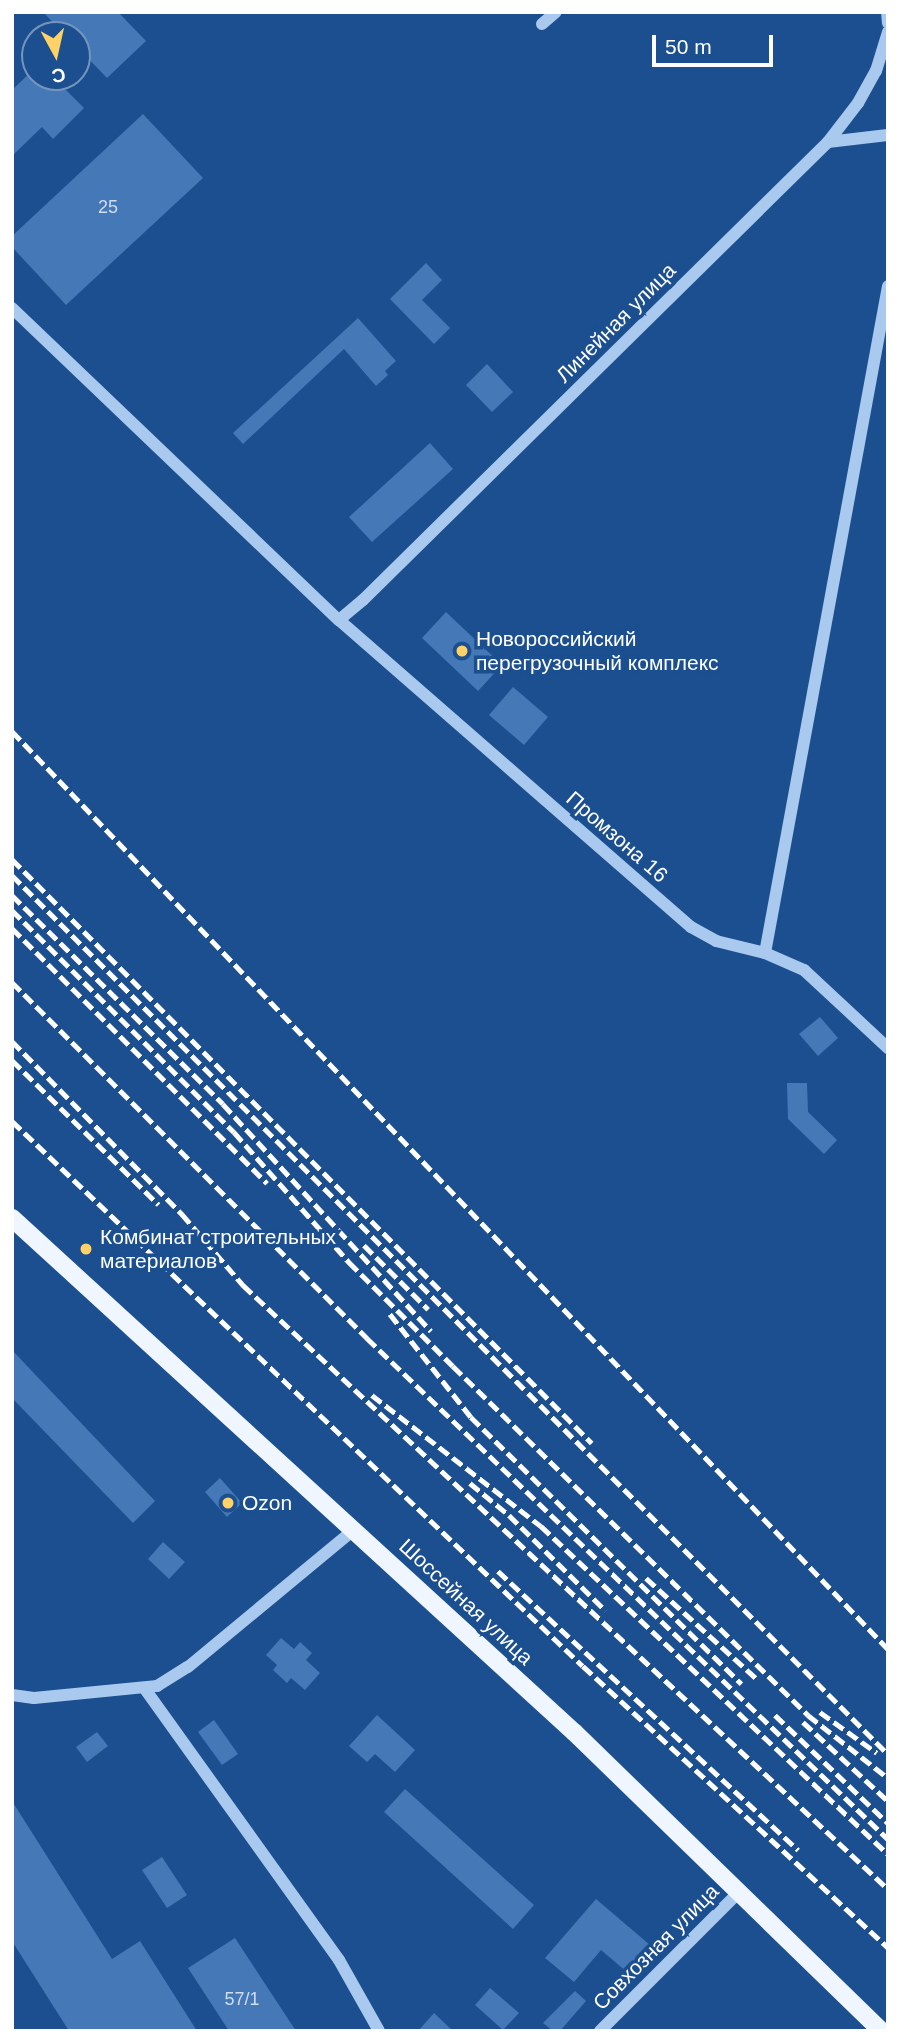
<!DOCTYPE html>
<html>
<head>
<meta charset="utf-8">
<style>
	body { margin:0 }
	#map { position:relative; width:900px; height:2043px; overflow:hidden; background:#1b4f8f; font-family:Arial,sans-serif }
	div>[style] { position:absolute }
	.building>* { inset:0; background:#4478b7 }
	.minor>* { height:12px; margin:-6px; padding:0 6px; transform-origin:6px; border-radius:6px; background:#a9c9ee }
	.major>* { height:18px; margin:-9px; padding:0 9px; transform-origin:9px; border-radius:9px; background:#f0f6ff }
	.rail>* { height:4.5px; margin-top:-2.25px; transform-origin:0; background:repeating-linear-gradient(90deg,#fff 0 12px,transparent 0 17px) }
	.dots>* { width:19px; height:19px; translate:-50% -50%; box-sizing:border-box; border:4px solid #1b4f8f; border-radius:50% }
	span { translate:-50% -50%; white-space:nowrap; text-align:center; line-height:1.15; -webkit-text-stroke:7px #1b4f8f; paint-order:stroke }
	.number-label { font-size:18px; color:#d0dded }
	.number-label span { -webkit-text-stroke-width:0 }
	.street-label { font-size:21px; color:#fff }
	.poi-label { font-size:21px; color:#fff }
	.left { translate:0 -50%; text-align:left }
	.frame { position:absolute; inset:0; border:14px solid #fff; pointer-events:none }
	.north { position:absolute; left:21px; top:21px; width:70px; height:70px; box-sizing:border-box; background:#1b4f8f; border:2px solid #7695bc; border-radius:50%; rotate:172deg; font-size:19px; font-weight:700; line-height:28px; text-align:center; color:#fff }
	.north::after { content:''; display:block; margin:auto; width:24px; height:32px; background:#ffd166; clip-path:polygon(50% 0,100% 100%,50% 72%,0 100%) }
	.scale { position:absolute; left:652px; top:35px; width:121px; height:32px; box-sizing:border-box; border:4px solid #fff; border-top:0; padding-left:9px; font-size:21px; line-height:24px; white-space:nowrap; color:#fff; -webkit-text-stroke:5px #1b4f8f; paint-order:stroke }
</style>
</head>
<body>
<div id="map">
	<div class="building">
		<div style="clip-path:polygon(43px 12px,118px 12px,146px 41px,107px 78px,77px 47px,77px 35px,65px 35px)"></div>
		<div style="clip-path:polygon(35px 68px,35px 77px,53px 77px,84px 108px,53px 139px,42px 127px,12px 156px,12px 90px)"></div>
		<div style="clip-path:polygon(143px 114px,203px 178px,66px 305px,12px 247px,12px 236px)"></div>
		<div style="clip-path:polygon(426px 263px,442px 280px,422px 300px,450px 328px,434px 344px,390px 299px)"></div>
		<div style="clip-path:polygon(358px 318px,396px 361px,385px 371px,388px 375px,376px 386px,344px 349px,243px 444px,233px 433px)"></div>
		<div style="clip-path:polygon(487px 364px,513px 392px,492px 412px,466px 385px)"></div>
		<div style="clip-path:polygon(430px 443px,453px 469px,372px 542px,349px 517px)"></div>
		<div style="clip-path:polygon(446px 612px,502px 665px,478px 691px,422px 638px)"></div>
		<div style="clip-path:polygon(513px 687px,548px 717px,524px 745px,489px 715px)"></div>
		<div style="clip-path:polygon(820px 1017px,838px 1038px,818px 1056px,799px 1034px)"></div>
		<div style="clip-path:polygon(787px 1083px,807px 1083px,808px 1112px,837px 1140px,824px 1154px,788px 1119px)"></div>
		<div style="clip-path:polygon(12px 1350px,155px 1501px,133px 1523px,12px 1398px)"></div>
		<div style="clip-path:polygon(220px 1478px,242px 1503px,227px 1517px,205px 1492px)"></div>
		<div style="clip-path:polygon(163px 1542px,185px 1562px,169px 1579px,148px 1559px)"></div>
		<div style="clip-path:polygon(281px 1638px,294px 1649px,300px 1642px,312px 1653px,306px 1660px,320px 1673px,305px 1690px,291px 1678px,287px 1683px,273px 1670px,277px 1665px,266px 1655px)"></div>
		<div style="clip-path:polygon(377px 1715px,415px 1750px,395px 1772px,375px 1754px,367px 1762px,349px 1746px)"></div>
		<div style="clip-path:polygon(214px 1720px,238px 1754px,222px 1765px,198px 1732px)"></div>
		<div style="clip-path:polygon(97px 1732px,108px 1746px,87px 1762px,76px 1747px)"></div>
		<div style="clip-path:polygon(405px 1789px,534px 1905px,513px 1929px,384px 1812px)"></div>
		<div style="clip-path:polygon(12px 1801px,112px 1959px,140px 1941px,197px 2031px,69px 2031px,12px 1941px)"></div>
		<div style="clip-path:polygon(162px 1857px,187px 1895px,167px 1908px,142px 1870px)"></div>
		<div style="clip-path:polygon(596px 1899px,657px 1951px,634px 1978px,601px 1950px,574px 1982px,545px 1958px)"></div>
		<div style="clip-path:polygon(235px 1938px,296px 2031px,229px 2031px,188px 1968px)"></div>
		<div style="clip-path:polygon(490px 1988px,519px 2013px,503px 2030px,475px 2005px)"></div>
		<div style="clip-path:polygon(575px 1991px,586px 2001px,560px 2031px,553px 2031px,543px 2023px)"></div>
		<div style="clip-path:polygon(434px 2013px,453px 2031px,418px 2031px)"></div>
	</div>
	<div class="minor">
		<div style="left:887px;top:12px;width:11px;rotate:85deg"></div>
		<div style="left:542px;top:24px;width:18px;rotate:-41deg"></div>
		<div style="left:828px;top:142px;width:60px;rotate:-6.7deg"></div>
		<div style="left:12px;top:308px;width:452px;rotate:43.7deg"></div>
		<div style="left:339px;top:620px;width:467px;rotate:41.1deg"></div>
		<div style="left:691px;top:927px;width:29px;rotate:29deg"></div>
		<div style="left:716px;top:941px;width:50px;rotate:13.8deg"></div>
		<div style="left:765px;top:953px;width:43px;rotate:23.6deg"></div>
		<div style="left:804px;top:970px;width:115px;rotate:42.9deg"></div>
		<div style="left:339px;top:620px;width:31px;rotate:-40deg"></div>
		<div style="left:363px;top:600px;width:653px;rotate:-44.57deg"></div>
		<div style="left:828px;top:142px;width:49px;rotate:-52.4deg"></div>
		<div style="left:858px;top:103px;width:37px;rotate:-61deg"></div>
		<div style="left:876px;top:71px;width:41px;rotate:-72.9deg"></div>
		<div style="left:765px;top:953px;width:678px;rotate:-79.55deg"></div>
		<div style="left:145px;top:1689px;width:333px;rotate:54.4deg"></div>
		<div style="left:339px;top:1960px;width:81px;rotate:60.6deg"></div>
		<div style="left:12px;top:1695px;width:22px;rotate:8deg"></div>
		<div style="left:34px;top:1698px;width:124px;rotate:-5.6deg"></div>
		<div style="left:157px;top:1686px;width:36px;rotate:-32deg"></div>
		<div style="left:188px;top:1667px;width:217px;rotate:-39.6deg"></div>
		<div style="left:600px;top:2031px;width:198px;rotate:-45deg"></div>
	</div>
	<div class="major">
		<div style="left:12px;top:1218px;width:762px;rotate:42.45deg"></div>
		<div style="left:574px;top:1732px;width:429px;rotate:44.2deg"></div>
	</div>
	<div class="rail">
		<div style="left:12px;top:731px;width:1269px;rotate:46.34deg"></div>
		<div style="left:12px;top:859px;width:823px;rotate:45.2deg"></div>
		<div style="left:12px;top:875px;width:1241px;rotate:45.1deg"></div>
		<div style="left:12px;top:895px;width:297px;rotate:44.7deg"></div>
		<div style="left:223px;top:1104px;width:308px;rotate:47.5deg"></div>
		<div style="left:12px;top:910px;width:314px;rotate:45deg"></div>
		<div style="left:234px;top:1132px;width:174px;rotate:48.5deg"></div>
		<div style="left:349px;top:1262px;width:147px;rotate:45deg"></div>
		<div style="left:453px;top:1366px;width:498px;rotate:44.5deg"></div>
		<div style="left:808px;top:1715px;width:102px;rotate:38.2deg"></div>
		<div style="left:12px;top:928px;width:361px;rotate:45deg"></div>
		<div style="left:12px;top:982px;width:503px;rotate:45.08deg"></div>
		<div style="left:367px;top:1338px;width:723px;rotate:43.88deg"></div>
		<div style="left:12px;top:1041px;width:243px;rotate:45.5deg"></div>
		<div style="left:182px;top:1214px;width:94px;rotate:49.3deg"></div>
		<div style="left:243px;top:1285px;width:884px;rotate:43.12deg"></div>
		<div style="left:12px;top:1060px;width:206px;rotate:44.6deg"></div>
		<div style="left:12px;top:1121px;width:789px;rotate:43.67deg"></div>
		<div style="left:583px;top:1666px;width:415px;rotate:42.7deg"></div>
		<div style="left:364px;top:1245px;width:91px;rotate:45deg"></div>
		<div style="left:390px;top:1314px;width:131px;rotate:51.8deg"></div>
		<div style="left:471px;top:1417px;width:380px;rotate:44.6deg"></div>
		<div style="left:372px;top:1395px;width:214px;rotate:37.8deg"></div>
		<div style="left:541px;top:1526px;width:477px;rotate:43.4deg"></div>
		<div style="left:470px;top:1483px;width:50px;rotate:39.4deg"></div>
		<div style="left:509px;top:1515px;width:136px;rotate:44.7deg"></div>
		<div style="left:498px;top:1571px;width:410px;rotate:42.9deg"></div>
		<div style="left:646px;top:1578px;width:150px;rotate:42.3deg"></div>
		<div style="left:820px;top:1712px;width:70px;rotate:35.7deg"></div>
		<div style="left:775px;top:1715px;width:156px;rotate:43.7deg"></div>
		<div style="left:803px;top:1722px;width:116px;rotate:42.9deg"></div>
	</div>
	<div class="dots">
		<div style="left:462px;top:651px;background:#ffd166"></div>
		<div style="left:86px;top:1249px;background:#ffd166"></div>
		<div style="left:228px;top:1503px;background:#ffd166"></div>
	</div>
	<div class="number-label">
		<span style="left:108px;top:207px">25</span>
		<span style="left:242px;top:1999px">57/1</span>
	</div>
	<div class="street-label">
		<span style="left:616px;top:323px;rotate:-45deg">Линейная улица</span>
		<span style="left:617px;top:837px;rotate:41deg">Промзона 16</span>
		<span style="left:466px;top:1602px;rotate:43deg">Шоссейная улица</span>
		<span style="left:656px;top:1947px;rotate:-45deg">Совхозная улица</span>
	</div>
	<div class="poi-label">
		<span class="left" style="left:476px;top:651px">Новороссийский<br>перегрузочный комплекс</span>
		<span class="left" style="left:100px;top:1249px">Комбинат строительных<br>материалов</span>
		<span class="left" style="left:242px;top:1503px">Ozon</span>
	</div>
	<div class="frame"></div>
	<div class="north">С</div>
	<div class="scale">50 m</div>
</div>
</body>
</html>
